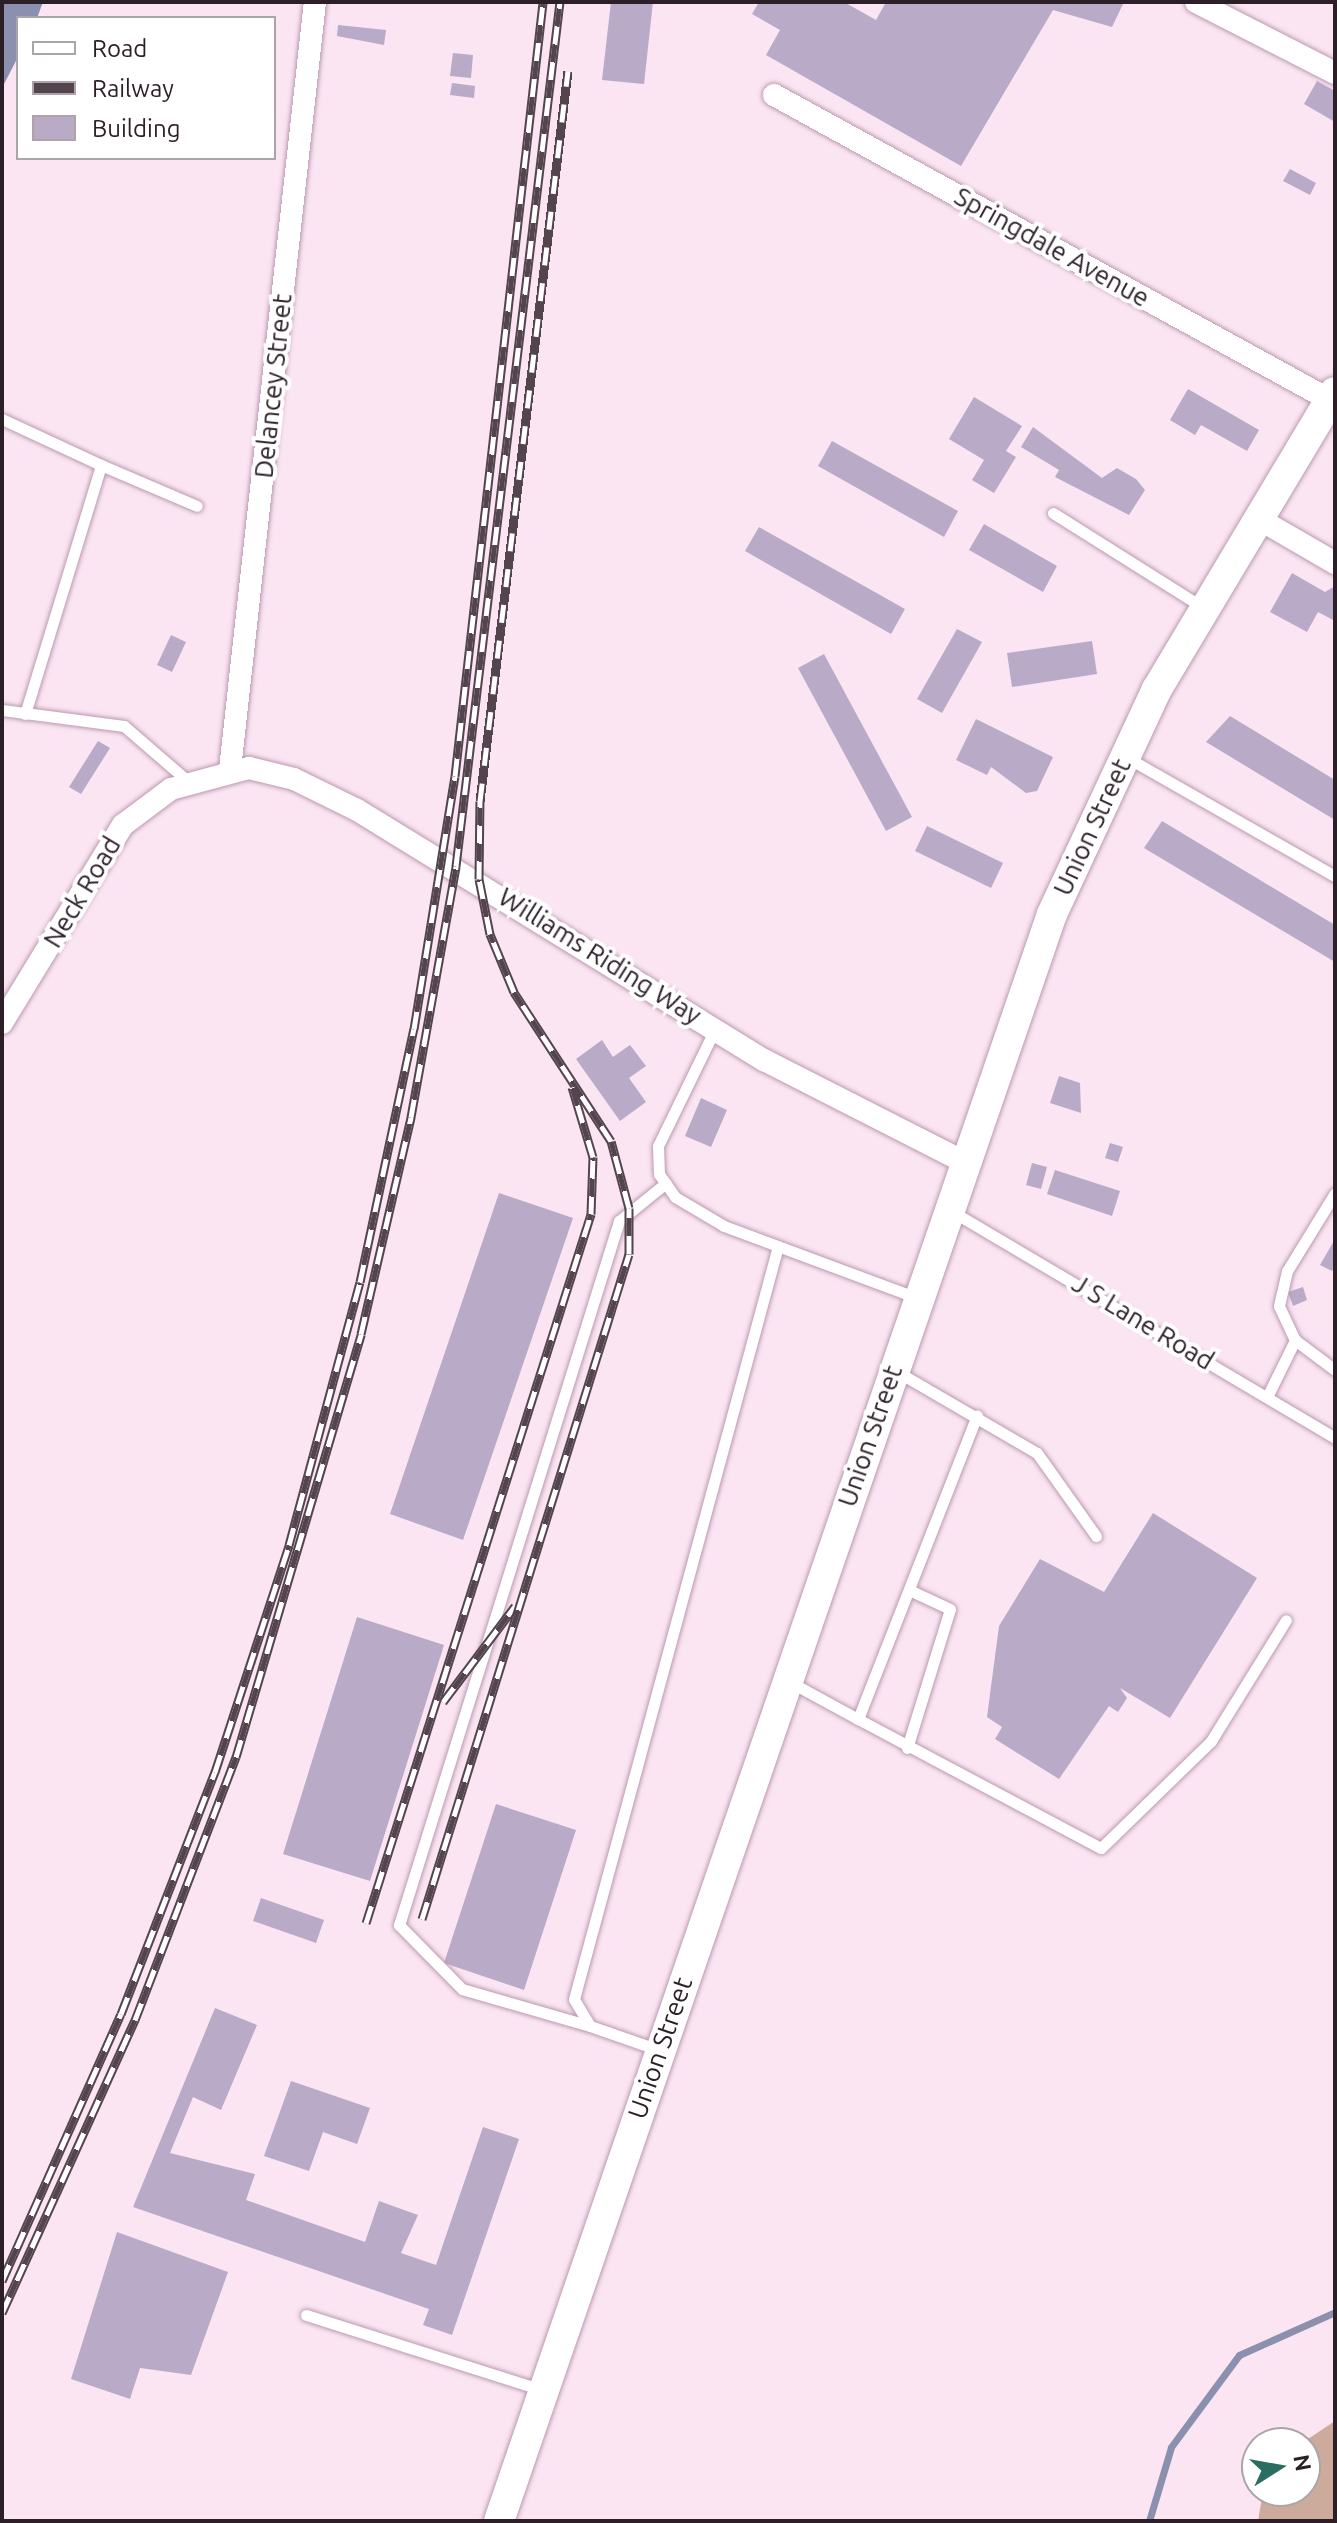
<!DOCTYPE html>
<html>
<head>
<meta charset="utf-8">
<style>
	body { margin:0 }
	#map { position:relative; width:1337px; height:2523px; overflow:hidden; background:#fbe5f3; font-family:Ubuntu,sans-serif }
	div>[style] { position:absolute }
	.forest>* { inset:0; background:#ccab9d }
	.water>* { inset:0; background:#8a90ad }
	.stream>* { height:7px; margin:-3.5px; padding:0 3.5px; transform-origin:3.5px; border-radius:3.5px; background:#8a90ad }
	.building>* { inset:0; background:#b9aac7 }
	.roads { filter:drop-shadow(0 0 2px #bb99af) drop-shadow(0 0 2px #bb99af) }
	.lane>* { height:11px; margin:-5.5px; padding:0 5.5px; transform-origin:5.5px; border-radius:5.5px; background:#fff }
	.street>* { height:22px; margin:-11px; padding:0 11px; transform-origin:11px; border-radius:11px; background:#fff }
	.secondary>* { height:30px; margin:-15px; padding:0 15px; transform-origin:15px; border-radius:15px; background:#fff }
	.rail>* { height:9px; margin-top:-4.5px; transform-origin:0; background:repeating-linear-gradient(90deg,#fff 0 18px,#53444e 0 36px); box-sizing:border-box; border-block:2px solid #53444e }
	span { translate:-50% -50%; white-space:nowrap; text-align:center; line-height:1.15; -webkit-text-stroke:8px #fff; paint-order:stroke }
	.street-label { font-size:26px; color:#2c1f28 }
	.frame { position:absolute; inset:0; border:4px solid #2c1f28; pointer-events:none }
	.legend { position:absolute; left:16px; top:16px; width:260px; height:144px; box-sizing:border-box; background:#fff; border:2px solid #aba5a9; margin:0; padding:10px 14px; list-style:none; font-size:24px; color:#2c1f28 }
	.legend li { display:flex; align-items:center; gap:16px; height:40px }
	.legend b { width:40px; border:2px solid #aba5a9 }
	.north { position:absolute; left:1241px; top:2427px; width:80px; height:80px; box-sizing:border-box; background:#fff; border:2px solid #aba5a9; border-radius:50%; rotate:79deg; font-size:22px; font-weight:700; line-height:32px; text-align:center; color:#2c1f28 }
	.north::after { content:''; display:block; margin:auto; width:28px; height:36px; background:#296e61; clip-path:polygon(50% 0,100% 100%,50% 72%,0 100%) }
</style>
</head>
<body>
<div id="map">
	<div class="forest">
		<div style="clip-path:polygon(1335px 2421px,1335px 2521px,1258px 2521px,1263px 2491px,1305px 2491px,1302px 2443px)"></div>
	</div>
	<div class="water">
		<div style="clip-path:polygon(2px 2px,43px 2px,37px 18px,18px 18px,18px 57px,2px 88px)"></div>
	</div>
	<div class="stream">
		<div style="left:1149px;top:2521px;width:77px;rotate:-73.4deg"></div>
		<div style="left:1171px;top:2447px;width:114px;rotate:-53.5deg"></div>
		<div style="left:1239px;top:2355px;width:105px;rotate:-24.1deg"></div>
	</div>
	<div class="building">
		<div style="clip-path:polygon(611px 2px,653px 2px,644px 84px,602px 80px)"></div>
		<div style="clip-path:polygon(759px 2px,844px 2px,876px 20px,886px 2px,1124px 2px,1112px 27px,1053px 10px,961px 166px,766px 55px,780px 30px,752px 14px)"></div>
		<div style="clip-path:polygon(338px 25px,386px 30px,384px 45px,337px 36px)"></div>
		<div style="clip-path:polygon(453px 53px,473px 55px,471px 78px,450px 76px)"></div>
		<div style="clip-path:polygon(1317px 81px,1335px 91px,1335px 122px,1304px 104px)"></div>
		<div style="clip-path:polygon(452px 83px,475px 86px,474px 98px,450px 95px)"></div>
		<div style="clip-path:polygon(1290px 169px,1316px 183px,1310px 195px,1283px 181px)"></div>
		<div style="clip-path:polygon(1188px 389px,1259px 430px,1247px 451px,1201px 425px,1195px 435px,1170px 420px)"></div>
		<div style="clip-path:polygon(974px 397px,1022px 426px,1006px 451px,1016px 457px,994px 493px,972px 480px,984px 460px,949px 439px)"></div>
		<div style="clip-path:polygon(1033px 427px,1102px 478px,1117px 468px,1136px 479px,1145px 490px,1129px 515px,1055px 477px,1059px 470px,1021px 447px)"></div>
		<div style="clip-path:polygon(832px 441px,958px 511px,944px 537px,818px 466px)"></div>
		<div style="clip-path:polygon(984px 524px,1057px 566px,1043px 592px,969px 550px)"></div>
		<div style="clip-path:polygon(759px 527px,905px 609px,891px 634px,745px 551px)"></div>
		<div style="clip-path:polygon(1292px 573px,1325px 592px,1335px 586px,1335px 621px,1318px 612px,1307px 632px,1270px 612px)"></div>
		<div style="clip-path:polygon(957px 629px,982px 642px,942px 713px,917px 699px)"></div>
		<div style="clip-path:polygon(171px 635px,186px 642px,172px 672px,157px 665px)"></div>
		<div style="clip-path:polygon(1092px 641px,1097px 674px,1012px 687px,1007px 653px)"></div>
		<div style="clip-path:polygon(824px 654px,912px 817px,886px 831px,798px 668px)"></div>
		<div style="clip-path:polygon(1230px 716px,1335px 780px,1335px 820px,1206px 742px)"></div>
		<div style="clip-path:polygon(976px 719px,1053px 757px,1037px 791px,1026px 793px,991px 767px,987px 775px,956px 760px)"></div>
		<div style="clip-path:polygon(98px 741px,110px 748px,81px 794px,69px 787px)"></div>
		<div style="clip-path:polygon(1162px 821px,1335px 925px,1335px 962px,1144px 848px)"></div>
		<div style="clip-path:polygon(927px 826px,1003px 863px,991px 888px,915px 851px)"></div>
		<div style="clip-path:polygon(602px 1040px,613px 1057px,630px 1045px,646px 1066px,629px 1078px,646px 1102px,620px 1121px,576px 1059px)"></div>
		<div style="clip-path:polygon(1059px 1076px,1080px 1083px,1081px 1113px,1050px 1103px)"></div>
		<div style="clip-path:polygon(701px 1098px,727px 1110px,711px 1147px,685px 1136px)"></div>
		<div style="clip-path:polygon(1110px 1143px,1123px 1147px,1118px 1162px,1105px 1158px)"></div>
		<div style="clip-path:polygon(1032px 1163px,1047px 1167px,1041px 1189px,1026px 1185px)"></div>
		<div style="clip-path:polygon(1055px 1170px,1120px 1191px,1112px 1216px,1047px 1194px)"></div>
		<div style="clip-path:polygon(499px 1193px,573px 1218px,463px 1540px,390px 1514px)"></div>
		<div style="clip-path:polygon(1335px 1239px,1335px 1266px,1332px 1271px,1320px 1265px)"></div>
		<div style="clip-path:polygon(1303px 1287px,1307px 1300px,1293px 1306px,1288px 1292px)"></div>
		<div style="clip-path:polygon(1153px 1513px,1257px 1578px,1170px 1718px,1120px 1688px,1127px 1698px,1118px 1712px,1109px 1706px,1059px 1779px,995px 1739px,1002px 1727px,987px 1717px,999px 1626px,1040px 1559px,1104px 1592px)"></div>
		<div style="clip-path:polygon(357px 1617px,444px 1645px,370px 1881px,283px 1854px)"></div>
		<div style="clip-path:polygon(496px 1804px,576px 1830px,524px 1990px,444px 1963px)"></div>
		<div style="clip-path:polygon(261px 1898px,324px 1920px,316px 1943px,253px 1921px)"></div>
		<div style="clip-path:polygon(215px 2008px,257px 2025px,221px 2110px,193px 2097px,170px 2153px,255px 2174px,246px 2200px,365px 2242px,379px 2201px,418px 2215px,401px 2253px,436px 2265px,483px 2127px,519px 2139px,452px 2335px,423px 2325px,429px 2309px,133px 2207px)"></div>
		<div style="clip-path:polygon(291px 2081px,370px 2108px,357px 2144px,323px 2132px,309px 2171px,264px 2156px)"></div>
		<div style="clip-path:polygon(117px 2232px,228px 2272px,191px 2375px,140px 2368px,130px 2399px,71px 2379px)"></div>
	</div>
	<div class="roads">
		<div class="lane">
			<div style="left:2px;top:419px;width:109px;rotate:24.9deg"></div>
			<div style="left:1053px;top:513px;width:178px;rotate:32.2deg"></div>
			<div style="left:2px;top:710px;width:123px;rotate:7.5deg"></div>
			<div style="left:124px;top:726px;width:87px;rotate:40.8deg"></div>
			<div style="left:25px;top:714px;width:260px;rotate:-73deg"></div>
			<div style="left:101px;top:465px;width:104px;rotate:23.1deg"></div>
			<div style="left:1126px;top:757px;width:241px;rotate:29.7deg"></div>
			<div style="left:715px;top:1029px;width:130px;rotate:116deg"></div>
			<div style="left:658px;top:1146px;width:28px;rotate:88deg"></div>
			<div style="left:659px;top:1174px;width:28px;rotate:55deg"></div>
			<div style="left:675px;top:1197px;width:57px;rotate:30.6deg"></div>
			<div style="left:724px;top:1226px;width:207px;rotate:20.4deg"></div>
			<div style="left:1335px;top:1193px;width:92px;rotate:121.6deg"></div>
			<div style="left:1287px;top:1271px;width:36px;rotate:103deg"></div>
			<div style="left:1279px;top:1306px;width:38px;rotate:65deg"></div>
			<div style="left:1295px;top:1340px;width:50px;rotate:36.9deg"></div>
			<div style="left:953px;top:1212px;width:444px;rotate:30.6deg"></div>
			<div style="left:896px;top:1371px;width:163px;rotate:30.2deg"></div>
			<div style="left:1037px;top:1453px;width:102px;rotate:54.6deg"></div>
			<div style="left:1267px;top:1397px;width:64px;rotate:-63.8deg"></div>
			<div style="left:790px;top:1682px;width:77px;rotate:28.6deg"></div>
			<div style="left:858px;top:1719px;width:326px;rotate:-68.6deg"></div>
			<div style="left:858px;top:1719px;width:275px;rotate:28deg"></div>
			<div style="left:1101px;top:1848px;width:153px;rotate:-44.2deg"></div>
			<div style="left:1211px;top:1741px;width:142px;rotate:-58.2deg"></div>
			<div style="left:907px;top:1748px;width:145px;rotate:-72.8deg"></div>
			<div style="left:950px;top:1609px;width:45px;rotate:-155.1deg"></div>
			<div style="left:590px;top:2026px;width:133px;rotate:-163.9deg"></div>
			<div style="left:462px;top:1989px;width:90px;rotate:-134.5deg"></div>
			<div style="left:399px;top:1925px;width:738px;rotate:-72.65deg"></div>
			<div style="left:619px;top:1221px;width:60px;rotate:-39deg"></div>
			<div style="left:659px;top:2050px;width:73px;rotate:-160.8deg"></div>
			<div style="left:590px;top:2026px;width:31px;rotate:-121deg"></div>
			<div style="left:574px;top:1999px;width:780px;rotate:-74.84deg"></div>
			<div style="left:306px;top:2315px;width:249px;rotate:17.6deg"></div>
		</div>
		<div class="street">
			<div style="left:1196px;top:2px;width:156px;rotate:27.1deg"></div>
			<div style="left:774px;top:95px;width:634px;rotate:28.75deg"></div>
			<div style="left:1259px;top:519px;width:88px;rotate:30.1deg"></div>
			<div style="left:230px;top:769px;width:772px;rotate:-83.68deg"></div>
			<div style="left:2px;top:1023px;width:232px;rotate:-58.6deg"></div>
			<div style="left:123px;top:825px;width:60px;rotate:-36.9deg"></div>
			<div style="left:171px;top:789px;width:81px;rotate:-15.1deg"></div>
			<div style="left:249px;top:768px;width:46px;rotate:13.7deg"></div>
			<div style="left:294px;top:779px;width:70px;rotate:26.2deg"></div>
			<div style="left:357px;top:810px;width:478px;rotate:31.6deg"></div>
			<div style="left:764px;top:1060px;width:225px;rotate:27deg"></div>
		</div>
		<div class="secondary">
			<div style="left:499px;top:2521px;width:1699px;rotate:-71.01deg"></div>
			<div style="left:1052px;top:914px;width:248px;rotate:-65deg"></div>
			<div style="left:1157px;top:689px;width:346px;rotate:-59.1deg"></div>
		</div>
	</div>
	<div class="rail">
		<div style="left:443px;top:1702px;width:120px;rotate:-53.1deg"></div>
		<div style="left:422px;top:1919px;width:696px;rotate:-72.71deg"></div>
		<div style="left:629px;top:1254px;width:46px;rotate:-90deg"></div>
		<div style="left:629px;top:1208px;width:69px;rotate:-105deg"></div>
		<div style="left:611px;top:1141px;width:178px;rotate:-123.1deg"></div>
		<div style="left:514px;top:992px;width:63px;rotate:-112.5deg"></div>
		<div style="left:490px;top:934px;width:56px;rotate:-101.3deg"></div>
		<div style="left:479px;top:879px;width:78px;rotate:-89.3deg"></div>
		<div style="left:480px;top:801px;width:735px;rotate:-83.13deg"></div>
		<div style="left:366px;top:1923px;width:744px;rotate:-72.39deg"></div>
		<div style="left:591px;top:1214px;width:57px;rotate:-88deg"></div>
		<div style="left:593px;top:1157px;width:73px;rotate:-106.7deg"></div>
		<div style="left:2px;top:2281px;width:292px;rotate:-66deg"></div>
		<div style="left:121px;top:2014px;width:260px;rotate:-68.8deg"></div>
		<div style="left:215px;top:1772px;width:239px;rotate:-71.9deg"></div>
		<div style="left:289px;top:1545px;width:272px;rotate:-74.9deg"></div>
		<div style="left:360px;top:1282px;width:259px;rotate:-78deg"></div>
		<div style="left:414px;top:1029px;width:256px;rotate:-80.8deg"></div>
		<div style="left:455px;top:776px;width:779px;rotate:-83.51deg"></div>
		<div style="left:2px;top:2313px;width:322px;rotate:-65.6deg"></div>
		<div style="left:135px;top:2020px;width:282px;rotate:-69deg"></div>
		<div style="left:236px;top:1757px;width:441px;rotate:-73.5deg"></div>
		<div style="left:361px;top:1334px;width:223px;rotate:-77deg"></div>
		<div style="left:411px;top:1117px;width:255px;rotate:-79.8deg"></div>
		<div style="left:456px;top:866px;width:870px;rotate:-83.14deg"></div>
	</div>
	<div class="street-label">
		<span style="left:1052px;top:247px;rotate:29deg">Springdale Avenue</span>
		<span style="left:273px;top:386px;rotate:-84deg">Delancey Street</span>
		<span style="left:1092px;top:827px;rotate:-65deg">Union Street</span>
		<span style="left:82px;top:892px;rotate:-59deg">Neck Road</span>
		<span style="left:600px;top:956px;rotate:32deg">Williams Riding Way</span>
		<span style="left:1143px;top:1322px;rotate:31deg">J S Lane Road</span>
		<span style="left:870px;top:1436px;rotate:-71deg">Union Street</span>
		<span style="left:660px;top:2048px;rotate:-71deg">Union Street</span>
	</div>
	<div class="frame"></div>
	<ul class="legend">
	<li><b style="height:10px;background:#fff"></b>Road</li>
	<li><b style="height:10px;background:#53444e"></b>Railway</li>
	<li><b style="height:22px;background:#b9aac7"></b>Building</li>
	</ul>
	<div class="north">N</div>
</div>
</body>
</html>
